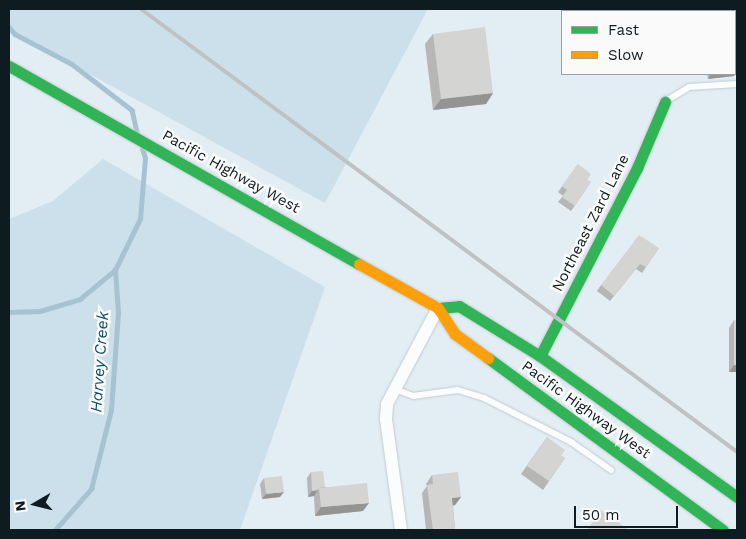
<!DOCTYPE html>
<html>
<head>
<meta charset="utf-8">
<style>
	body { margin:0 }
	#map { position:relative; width:746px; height:539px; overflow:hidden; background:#e3eef4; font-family:"Work Sans",sans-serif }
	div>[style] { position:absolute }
	.green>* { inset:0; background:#cbe0ea }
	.stream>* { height:4.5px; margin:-2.25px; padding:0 2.25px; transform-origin:2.25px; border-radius:2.25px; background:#a7c2d0 }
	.roads { filter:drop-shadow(0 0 1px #bfcbd1) drop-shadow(0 0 1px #bfcbd1) }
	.lane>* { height:6px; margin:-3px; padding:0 3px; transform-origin:3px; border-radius:3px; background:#fbfcfd }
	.street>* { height:12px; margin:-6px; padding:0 6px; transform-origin:6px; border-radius:6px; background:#fbfcfd }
	.fast>* { height:11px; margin:-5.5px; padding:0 5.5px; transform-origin:5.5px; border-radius:5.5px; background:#30b455 }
	.slow>* { height:11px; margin:-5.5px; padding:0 5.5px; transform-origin:5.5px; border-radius:5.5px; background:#ff9f0a }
	.rail>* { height:4px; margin:-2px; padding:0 2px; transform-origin:2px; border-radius:2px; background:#bec2c4 }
	.wall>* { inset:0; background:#b6b6b5 }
	.shaded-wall>* { inset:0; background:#949493 }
	.building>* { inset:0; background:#d4d4d2 }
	span { translate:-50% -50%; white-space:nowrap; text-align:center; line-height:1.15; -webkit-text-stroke:5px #fafafa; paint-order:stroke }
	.street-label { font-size:15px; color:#0e1c22 }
	.water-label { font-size:16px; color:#0c5068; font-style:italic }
	.frame { position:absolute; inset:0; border:10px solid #0e1c22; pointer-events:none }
	.legend { position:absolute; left:561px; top:10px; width:175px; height:65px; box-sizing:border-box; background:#fafafa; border:1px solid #9ca1a4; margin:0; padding:6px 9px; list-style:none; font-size:15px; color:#0e1c22 }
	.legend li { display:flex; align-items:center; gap:10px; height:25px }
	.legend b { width:25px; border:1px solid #9ca1a4 }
	.north { position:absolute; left:10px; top:479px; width:50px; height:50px; -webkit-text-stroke:4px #fafafa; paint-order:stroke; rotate:262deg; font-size:14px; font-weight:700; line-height:20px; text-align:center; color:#0e1c22 }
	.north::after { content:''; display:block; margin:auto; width:18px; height:22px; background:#0e1c22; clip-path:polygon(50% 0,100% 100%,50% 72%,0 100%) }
	.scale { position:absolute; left:574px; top:506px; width:104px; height:22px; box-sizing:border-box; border:2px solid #0e1c22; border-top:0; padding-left:6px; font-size:15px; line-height:18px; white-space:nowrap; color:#0e1c22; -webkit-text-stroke:4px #fafafa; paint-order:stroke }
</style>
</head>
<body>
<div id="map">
	<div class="green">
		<div style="clip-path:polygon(9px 9px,428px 9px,325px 203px,9px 30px)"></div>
		<div style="clip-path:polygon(103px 159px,325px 287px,240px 530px,9px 530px,9px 219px,53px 201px)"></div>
	</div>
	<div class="stream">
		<div style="left:9px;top:27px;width:9px;rotate:49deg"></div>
		<div style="left:15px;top:34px;width:64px;rotate:27.8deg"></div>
		<div style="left:72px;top:64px;width:76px;rotate:37.5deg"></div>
		<div style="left:132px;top:110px;width:23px;rotate:77deg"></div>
		<div style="left:9px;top:312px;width:31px;rotate:-2deg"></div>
		<div style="left:40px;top:311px;width:42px;rotate:-16.7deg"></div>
		<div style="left:80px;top:299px;width:45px;rotate:-39.6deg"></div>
		<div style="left:115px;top:270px;width:57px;rotate:-63.9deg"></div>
		<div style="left:140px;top:219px;width:61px;rotate:-85.3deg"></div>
		<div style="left:145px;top:158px;width:9px;rotate:-108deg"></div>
		<div style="left:55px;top:530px;width:55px;rotate:-48.7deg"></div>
		<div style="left:91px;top:489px;width:81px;rotate:-75.8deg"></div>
		<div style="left:111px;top:410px;width:97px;rotate:-85.9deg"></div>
		<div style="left:118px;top:313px;width:43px;rotate:-94deg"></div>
	</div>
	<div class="roads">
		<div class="lane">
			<div style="left:666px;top:101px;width:27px;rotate:-31deg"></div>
			<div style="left:689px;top:87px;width:48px;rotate:-3.6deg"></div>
			<div style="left:395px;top:389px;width:19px;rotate:21deg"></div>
			<div style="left:413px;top:396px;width:45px;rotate:-7.6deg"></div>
			<div style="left:458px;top:390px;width:27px;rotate:17deg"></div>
			<div style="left:484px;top:398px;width:97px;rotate:26.8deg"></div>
			<div style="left:571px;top:442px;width:49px;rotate:35deg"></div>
		</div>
		<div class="street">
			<div style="left:401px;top:530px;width:112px;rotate:-97.7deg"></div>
			<div style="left:386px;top:419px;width:15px;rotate:-86deg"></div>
			<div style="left:387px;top:404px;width:109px;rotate:-62deg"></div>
		</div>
		<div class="fast">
			<div style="left:9px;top:66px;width:402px;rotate:29.5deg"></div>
			<div style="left:438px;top:308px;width:21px;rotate:-5deg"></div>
			<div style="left:459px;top:306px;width:95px;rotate:31.7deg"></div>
			<div style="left:540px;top:356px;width:242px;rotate:35.6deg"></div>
			<div style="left:540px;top:356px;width:212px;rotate:-62.7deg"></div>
			<div style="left:637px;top:168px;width:72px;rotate:-67deg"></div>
			<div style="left:488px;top:358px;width:291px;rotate:36.2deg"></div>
		</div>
		<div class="slow">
			<div style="left:359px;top:264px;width:90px;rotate:29.1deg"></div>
			<div style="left:438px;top:308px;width:31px;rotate:57deg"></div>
			<div style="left:455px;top:334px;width:41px;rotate:36deg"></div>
		</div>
	</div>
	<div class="rail">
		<div style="left:141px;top:9px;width:743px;rotate:36.62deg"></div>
	</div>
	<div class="wall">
		<div style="clip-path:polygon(698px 9px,732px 9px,733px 11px,698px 11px)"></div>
		<div style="clip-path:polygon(433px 34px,493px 93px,486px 104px,433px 110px,425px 44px)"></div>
		<div style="clip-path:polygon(737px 46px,737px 71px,734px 76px,708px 79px,707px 74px,735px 74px)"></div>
		<div style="clip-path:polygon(578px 164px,587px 180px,591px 182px,571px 211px,558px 202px,563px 196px,558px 192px)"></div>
		<div style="clip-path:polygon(659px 248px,642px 273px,636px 269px,610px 301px,597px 291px,601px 285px)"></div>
		<div style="clip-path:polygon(734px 320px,737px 320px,737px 372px,729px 372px,729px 328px)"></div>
		<div style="clip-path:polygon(547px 437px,561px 456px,565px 458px,543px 490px,521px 474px)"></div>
		<div style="clip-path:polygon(311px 472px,325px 487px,363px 511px,315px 516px,314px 496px,308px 497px,307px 478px)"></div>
		<div style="clip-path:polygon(432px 475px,461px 497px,455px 505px,453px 506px,455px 530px,426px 530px,422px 493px,427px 486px,426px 484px)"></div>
		<div style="clip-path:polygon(264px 478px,280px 497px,262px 499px,260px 484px)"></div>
	</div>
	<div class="shaded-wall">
		<div style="clip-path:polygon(735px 68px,737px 68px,737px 71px,734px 76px,708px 79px,711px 74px,735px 74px)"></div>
		<div style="clip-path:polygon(493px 93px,486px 104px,433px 110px,441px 99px)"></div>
		<div style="clip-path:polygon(734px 365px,737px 365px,737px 372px,729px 372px)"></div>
		<div style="clip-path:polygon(318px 490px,314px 496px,308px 497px,312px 491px)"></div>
		<div style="clip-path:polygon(284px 492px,280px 497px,262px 499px,266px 494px)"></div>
		<div style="clip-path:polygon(461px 497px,455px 505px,446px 506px,452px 498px)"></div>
		<div style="clip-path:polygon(369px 503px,363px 511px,315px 516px,321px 507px)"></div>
	</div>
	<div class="building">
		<div style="clip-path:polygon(705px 9px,732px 9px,733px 11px,705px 11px)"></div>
		<div style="clip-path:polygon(485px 27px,493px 93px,441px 99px,433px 34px)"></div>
		<div style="clip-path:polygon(735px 28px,737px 46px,737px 68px,735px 68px)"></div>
		<div style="clip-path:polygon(578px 164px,591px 174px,587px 180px,591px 182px,575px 206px,562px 197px,567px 190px,562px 186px)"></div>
		<div style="clip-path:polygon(639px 235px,659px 248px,646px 267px,640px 264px,614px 296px,601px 285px)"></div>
		<div style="clip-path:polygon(734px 320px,737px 320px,737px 365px,734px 365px)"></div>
		<div style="clip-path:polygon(547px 437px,565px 450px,561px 456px,565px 458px,549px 481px,527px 466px)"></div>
		<div style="clip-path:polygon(323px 471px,325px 487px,319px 488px,318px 490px,312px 491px,311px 472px)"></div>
		<div style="clip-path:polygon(458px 472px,461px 497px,452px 498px,455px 530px,433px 530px,427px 485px,433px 484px,432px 475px)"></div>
		<div style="clip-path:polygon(282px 476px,284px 492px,266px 494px,264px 478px)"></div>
		<div style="clip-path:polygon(367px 483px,369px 503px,321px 507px,319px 488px)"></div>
		<div style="clip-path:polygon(601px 510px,629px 530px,587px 530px)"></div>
	</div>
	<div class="street-label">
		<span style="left:231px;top:172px;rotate:29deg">Pacific Highway West</span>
		<span style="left:591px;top:223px;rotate:-63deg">Northeast Zard Lane</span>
		<span style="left:586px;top:410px;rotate:36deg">Pacific Highway West</span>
	</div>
	<div class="water-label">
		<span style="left:100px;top:362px;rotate:-86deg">Harvey Creek</span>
	</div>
	<div class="frame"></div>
	<ul class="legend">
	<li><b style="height:6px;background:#30b455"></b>Fast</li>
	<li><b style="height:6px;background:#ff9f0a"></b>Slow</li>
	</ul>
	<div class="north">N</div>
	<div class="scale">50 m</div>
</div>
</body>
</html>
